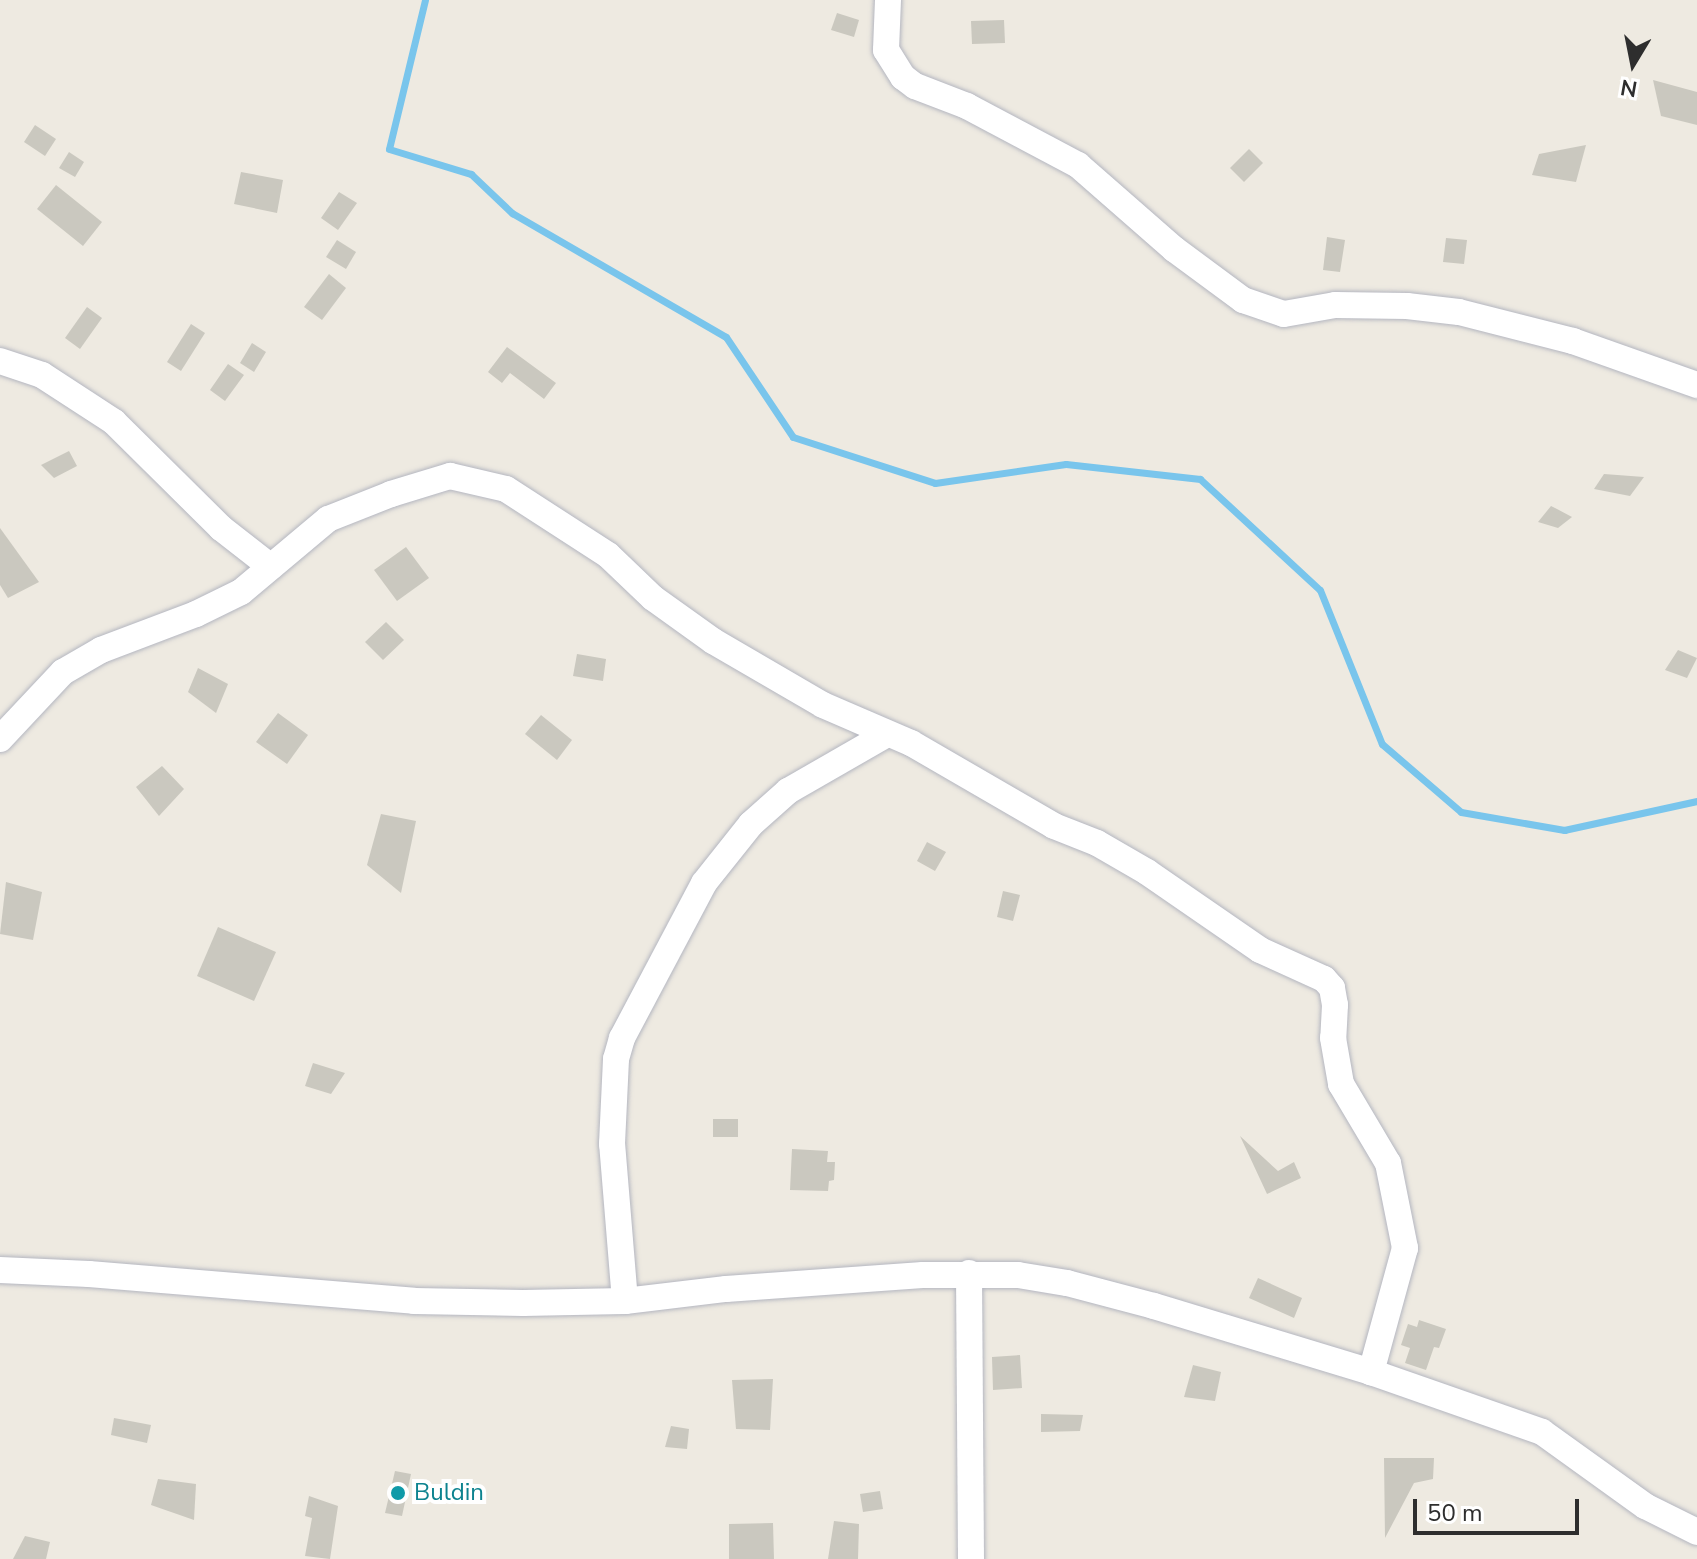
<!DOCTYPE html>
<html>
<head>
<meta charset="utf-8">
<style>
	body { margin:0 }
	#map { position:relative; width:1697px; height:1559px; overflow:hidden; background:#eeeae1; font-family:"Nunito Sans",sans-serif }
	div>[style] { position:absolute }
	.stream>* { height:7px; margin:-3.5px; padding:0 3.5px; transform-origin:3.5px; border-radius:3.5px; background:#79c5ec }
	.building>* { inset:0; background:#cac8bf }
	.roads { filter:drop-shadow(0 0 2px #b4b6c0) drop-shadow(0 0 2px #b4b6c0) }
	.minor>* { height:26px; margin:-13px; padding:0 13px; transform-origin:13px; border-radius:13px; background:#fff }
	.dots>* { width:22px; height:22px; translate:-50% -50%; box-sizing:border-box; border:4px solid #fff; border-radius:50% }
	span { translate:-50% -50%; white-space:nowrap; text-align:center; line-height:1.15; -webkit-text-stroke:8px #fff; paint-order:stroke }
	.culture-label { font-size:24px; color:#0d838f }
	.left { translate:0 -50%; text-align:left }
	.north { position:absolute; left:1593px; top:24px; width:80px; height:80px; -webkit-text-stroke:6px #fff; paint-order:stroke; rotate:190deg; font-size:22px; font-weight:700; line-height:32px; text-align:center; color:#2e2e2e }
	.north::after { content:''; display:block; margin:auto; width:28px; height:36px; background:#2e2e2e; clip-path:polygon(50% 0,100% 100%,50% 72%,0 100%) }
	.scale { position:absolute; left:1413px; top:1499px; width:166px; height:36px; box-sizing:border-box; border:4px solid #2e2e2e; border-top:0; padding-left:10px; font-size:24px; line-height:28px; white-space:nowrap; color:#2e2e2e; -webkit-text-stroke:6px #fff; paint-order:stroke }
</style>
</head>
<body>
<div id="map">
	<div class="stream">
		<div style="left:425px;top:0;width:153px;rotate:103.6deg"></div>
		<div style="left:389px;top:149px;width:86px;rotate:17deg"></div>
		<div style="left:471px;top:174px;width:57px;rotate:43.6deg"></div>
		<div style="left:512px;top:213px;width:247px;rotate:30.1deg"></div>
		<div style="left:726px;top:337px;width:120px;rotate:56.2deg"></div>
		<div style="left:793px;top:437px;width:149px;rotate:17.9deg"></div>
		<div style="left:935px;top:483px;width:132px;rotate:-8.3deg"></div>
		<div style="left:1066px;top:464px;width:135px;rotate:6.4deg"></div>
		<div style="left:1200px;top:479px;width:163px;rotate:42.8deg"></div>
		<div style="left:1320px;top:590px;width:166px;rotate:68.1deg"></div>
		<div style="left:1382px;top:744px;width:104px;rotate:40.7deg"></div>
		<div style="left:1461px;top:812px;width:105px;rotate:9.9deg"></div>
		<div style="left:1564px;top:830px;width:136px;rotate:-12.3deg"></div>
	</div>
	<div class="building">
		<div style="clip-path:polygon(837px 13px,859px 20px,854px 37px,831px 30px)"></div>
		<div style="clip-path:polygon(1004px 20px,1005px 43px,972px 44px,971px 21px)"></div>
		<div style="clip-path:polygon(1653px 80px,1697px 92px,1697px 125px,1661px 116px)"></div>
		<div style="clip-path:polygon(35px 125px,56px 139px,45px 156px,24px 142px)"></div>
		<div style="clip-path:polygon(1586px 145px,1576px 182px,1532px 175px,1539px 154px)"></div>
		<div style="clip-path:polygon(1249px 149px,1263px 163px,1244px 182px,1230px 168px)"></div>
		<div style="clip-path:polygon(69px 152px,84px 162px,75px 177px,59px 168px)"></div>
		<div style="clip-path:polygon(241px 172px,283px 180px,277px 213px,234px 204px)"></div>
		<div style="clip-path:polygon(56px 185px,102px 222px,83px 246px,37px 209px)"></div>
		<div style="clip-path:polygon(339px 192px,357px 203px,338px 230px,321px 218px)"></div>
		<div style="clip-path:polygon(1327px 237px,1345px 240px,1340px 272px,1323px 270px)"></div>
		<div style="clip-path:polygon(1446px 238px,1467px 240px,1464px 264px,1443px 262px)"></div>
		<div style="clip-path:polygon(337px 240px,356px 252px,346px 269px,326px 257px)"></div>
		<div style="clip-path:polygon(329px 274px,346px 288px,322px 320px,304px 307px)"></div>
		<div style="clip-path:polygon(87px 307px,102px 318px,80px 349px,65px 338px)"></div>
		<div style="clip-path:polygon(191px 324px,205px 333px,181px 371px,167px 362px)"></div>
		<div style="clip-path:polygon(252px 343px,266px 352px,254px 372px,240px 363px)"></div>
		<div style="clip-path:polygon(507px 347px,556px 383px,544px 399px,510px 373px,502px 383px,488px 372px)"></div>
		<div style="clip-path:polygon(228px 364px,244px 375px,225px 401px,210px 390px)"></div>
		<div style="clip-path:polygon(69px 451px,77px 466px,54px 478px,41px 465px)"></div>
		<div style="clip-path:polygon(1604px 474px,1644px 477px,1630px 496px,1594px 489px)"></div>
		<div style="clip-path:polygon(1551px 506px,1557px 509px,1572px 517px,1558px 528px,1538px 522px)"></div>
		<div style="clip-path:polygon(0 528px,39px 582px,8px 598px,0 585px)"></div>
		<div style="clip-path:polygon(406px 547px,429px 578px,397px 601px,374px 570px)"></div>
		<div style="clip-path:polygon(386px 622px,404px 640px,383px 660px,365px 642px)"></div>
		<div style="clip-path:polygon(1678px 650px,1697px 658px,1687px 678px,1665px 670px)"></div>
		<div style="clip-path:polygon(577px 654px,606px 659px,603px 681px,573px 676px)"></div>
		<div style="clip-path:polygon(198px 668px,228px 684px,216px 713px,188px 692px)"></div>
		<div style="clip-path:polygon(278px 713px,308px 735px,287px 764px,256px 742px)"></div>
		<div style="clip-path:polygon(541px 715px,572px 740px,557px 760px,525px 734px)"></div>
		<div style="clip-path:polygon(162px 766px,184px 789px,159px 816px,136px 787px)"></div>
		<div style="clip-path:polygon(381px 814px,416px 821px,401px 893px,367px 865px)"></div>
		<div style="clip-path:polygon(927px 842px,946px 852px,935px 871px,917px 861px)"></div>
		<div style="clip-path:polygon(6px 882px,42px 892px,33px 940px,0 934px)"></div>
		<div style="clip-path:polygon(1003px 891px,1020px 895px,1013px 921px,997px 917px)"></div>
		<div style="clip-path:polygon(218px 927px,276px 952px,254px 1001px,197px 976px)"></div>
		<div style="clip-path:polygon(313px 1063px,345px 1073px,331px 1094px,305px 1086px)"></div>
		<div style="clip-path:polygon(713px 1119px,738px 1119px,738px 1137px,713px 1137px)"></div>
		<div style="clip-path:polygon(1240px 1136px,1278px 1171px,1294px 1162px,1301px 1178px,1267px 1194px)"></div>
		<div style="clip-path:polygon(792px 1149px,828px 1151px,827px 1162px,835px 1162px,834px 1180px,829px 1181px,828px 1191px,790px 1190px)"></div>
		<div style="clip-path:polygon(1258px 1278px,1302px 1298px,1294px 1318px,1249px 1298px)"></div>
		<div style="clip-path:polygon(1419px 1320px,1446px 1329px,1439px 1348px,1434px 1347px,1426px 1370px,1405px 1363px,1410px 1348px,1401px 1345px,1408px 1324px,1417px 1327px)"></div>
		<div style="clip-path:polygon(1020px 1355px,1022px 1388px,993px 1390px,992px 1357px)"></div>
		<div style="clip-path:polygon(1193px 1365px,1221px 1372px,1215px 1401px,1184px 1397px)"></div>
		<div style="clip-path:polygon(773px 1379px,770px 1430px,736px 1429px,732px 1380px)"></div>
		<div style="clip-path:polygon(1041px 1414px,1083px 1415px,1080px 1431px,1041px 1432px)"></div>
		<div style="clip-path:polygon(114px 1418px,151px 1425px,147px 1443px,111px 1435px)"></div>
		<div style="clip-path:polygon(671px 1426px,689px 1429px,687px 1449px,665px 1447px)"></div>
		<div style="clip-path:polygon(1384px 1458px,1434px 1458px,1433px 1479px,1414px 1483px,1385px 1538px)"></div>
		<div style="clip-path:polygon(395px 1471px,411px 1474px,402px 1516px,385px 1513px)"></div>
		<div style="clip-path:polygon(158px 1479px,196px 1484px,194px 1520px,151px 1505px)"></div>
		<div style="clip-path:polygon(880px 1491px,883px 1509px,863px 1512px,860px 1494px)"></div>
		<div style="clip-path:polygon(309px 1496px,338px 1506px,330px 1559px,305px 1556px,312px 1518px,305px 1516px)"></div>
		<div style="clip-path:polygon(834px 1521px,859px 1524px,858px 1559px,828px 1559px)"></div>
		<div style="clip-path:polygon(773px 1523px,774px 1559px,729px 1559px,729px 1524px)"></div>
		<div style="clip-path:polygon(25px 1536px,50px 1542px,46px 1559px,13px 1559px)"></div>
	</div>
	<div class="roads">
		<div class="minor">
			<div style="left:888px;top:0;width:50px;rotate:92.3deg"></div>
			<div style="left:886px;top:50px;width:32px;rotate:58deg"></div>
			<div style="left:903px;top:77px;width:15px;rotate:37deg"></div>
			<div style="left:915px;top:86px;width:56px;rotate:21deg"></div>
			<div style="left:967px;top:106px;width:126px;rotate:28deg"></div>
			<div style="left:1078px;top:165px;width:128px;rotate:41.2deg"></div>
			<div style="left:1174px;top:249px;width:86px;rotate:36.5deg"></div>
			<div style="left:1243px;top:300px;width:43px;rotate:18.9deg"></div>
			<div style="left:1284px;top:314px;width:52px;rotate:-10deg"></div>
			<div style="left:1335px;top:305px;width:72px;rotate:0.8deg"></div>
			<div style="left:1407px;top:306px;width:52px;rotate:6.6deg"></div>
			<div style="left:1459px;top:312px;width:118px;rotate:14.3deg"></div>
			<div style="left:1573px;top:341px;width:132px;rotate:19.5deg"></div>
			<div style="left:0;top:361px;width:44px;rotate:18.4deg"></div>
			<div style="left:42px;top:375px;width:86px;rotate:33.1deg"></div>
			<div style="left:114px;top:422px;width:151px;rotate:44.7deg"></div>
			<div style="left:221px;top:528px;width:63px;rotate:38deg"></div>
			<div style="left:0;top:739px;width:92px;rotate:-46.8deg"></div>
			<div style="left:63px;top:672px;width:44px;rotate:-30.1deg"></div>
			<div style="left:101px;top:650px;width:102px;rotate:-20.8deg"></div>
			<div style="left:196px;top:614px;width:50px;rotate:-26.1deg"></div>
			<div style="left:241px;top:592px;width:114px;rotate:-40deg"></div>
			<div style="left:328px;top:519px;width:68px;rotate:-21.6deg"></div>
			<div style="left:391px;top:494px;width:62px;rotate:-17deg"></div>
			<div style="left:450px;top:476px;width:57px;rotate:13.1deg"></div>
			<div style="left:506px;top:489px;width:121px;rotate:32.9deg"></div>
			<div style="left:608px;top:555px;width:62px;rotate:43.7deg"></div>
			<div style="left:653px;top:598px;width:74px;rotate:35.6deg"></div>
			<div style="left:713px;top:641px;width:127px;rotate:30.2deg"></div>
			<div style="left:823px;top:705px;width:96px;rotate:23.4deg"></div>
			<div style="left:911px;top:743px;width:165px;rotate:30.1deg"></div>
			<div style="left:1054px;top:826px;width:46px;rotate:21.6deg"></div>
			<div style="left:1097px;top:843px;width:58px;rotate:30.1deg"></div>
			<div style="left:1147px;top:872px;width:137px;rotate:34.6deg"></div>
			<div style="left:1260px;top:950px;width:70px;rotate:24.4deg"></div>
			<div style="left:1324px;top:979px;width:12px;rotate:48deg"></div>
			<div style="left:1332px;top:988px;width:17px;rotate:80deg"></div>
			<div style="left:1335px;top:1005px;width:33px;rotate:93deg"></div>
			<div style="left:1333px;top:1038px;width:47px;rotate:80.1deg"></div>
			<div style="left:1341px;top:1084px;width:92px;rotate:59.3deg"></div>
			<div style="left:1388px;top:1163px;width:87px;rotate:78.7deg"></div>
			<div style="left:1405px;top:1248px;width:129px;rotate:105.3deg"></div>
			<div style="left:1371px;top:1372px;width:181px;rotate:19.3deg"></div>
			<div style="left:1542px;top:1432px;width:127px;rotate:35.7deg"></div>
			<div style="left:1645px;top:1506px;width:58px;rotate:26.6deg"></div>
			<div style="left:0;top:1270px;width:89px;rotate:2.6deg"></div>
			<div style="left:89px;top:1274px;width:326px;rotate:4.7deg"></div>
			<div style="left:414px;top:1301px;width:109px;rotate:1.1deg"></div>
			<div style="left:523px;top:1303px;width:102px;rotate:-1.1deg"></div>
			<div style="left:625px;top:1301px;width:102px;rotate:-6.8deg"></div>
			<div style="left:726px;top:1289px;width:197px;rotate:-4.1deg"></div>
			<div style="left:923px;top:1275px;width:95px"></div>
			<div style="left:1018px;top:1275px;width:50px;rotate:9.3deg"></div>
			<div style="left:1067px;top:1283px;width:90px;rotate:14.8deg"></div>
			<div style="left:1154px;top:1306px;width:227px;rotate:16.9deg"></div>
			<div style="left:969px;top:1273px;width:286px;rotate:89.6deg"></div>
			<div style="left:625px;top:1301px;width:158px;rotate:-94.7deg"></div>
			<div style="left:612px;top:1144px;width:85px;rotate:-87.3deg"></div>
			<div style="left:616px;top:1059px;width:22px;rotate:-74deg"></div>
			<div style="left:622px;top:1038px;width:175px;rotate:-62.1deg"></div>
			<div style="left:704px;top:883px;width:75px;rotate:-51.5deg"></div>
			<div style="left:751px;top:824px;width:50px;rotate:-41.7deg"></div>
			<div style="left:788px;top:791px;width:114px;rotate:-29.9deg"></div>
		</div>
	</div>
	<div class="dots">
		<div style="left:398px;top:1493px;background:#0f9aa8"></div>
	</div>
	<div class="culture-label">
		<span class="left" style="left:414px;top:1493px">Buldin</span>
	</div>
	<div class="north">N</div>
	<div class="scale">50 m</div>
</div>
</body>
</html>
